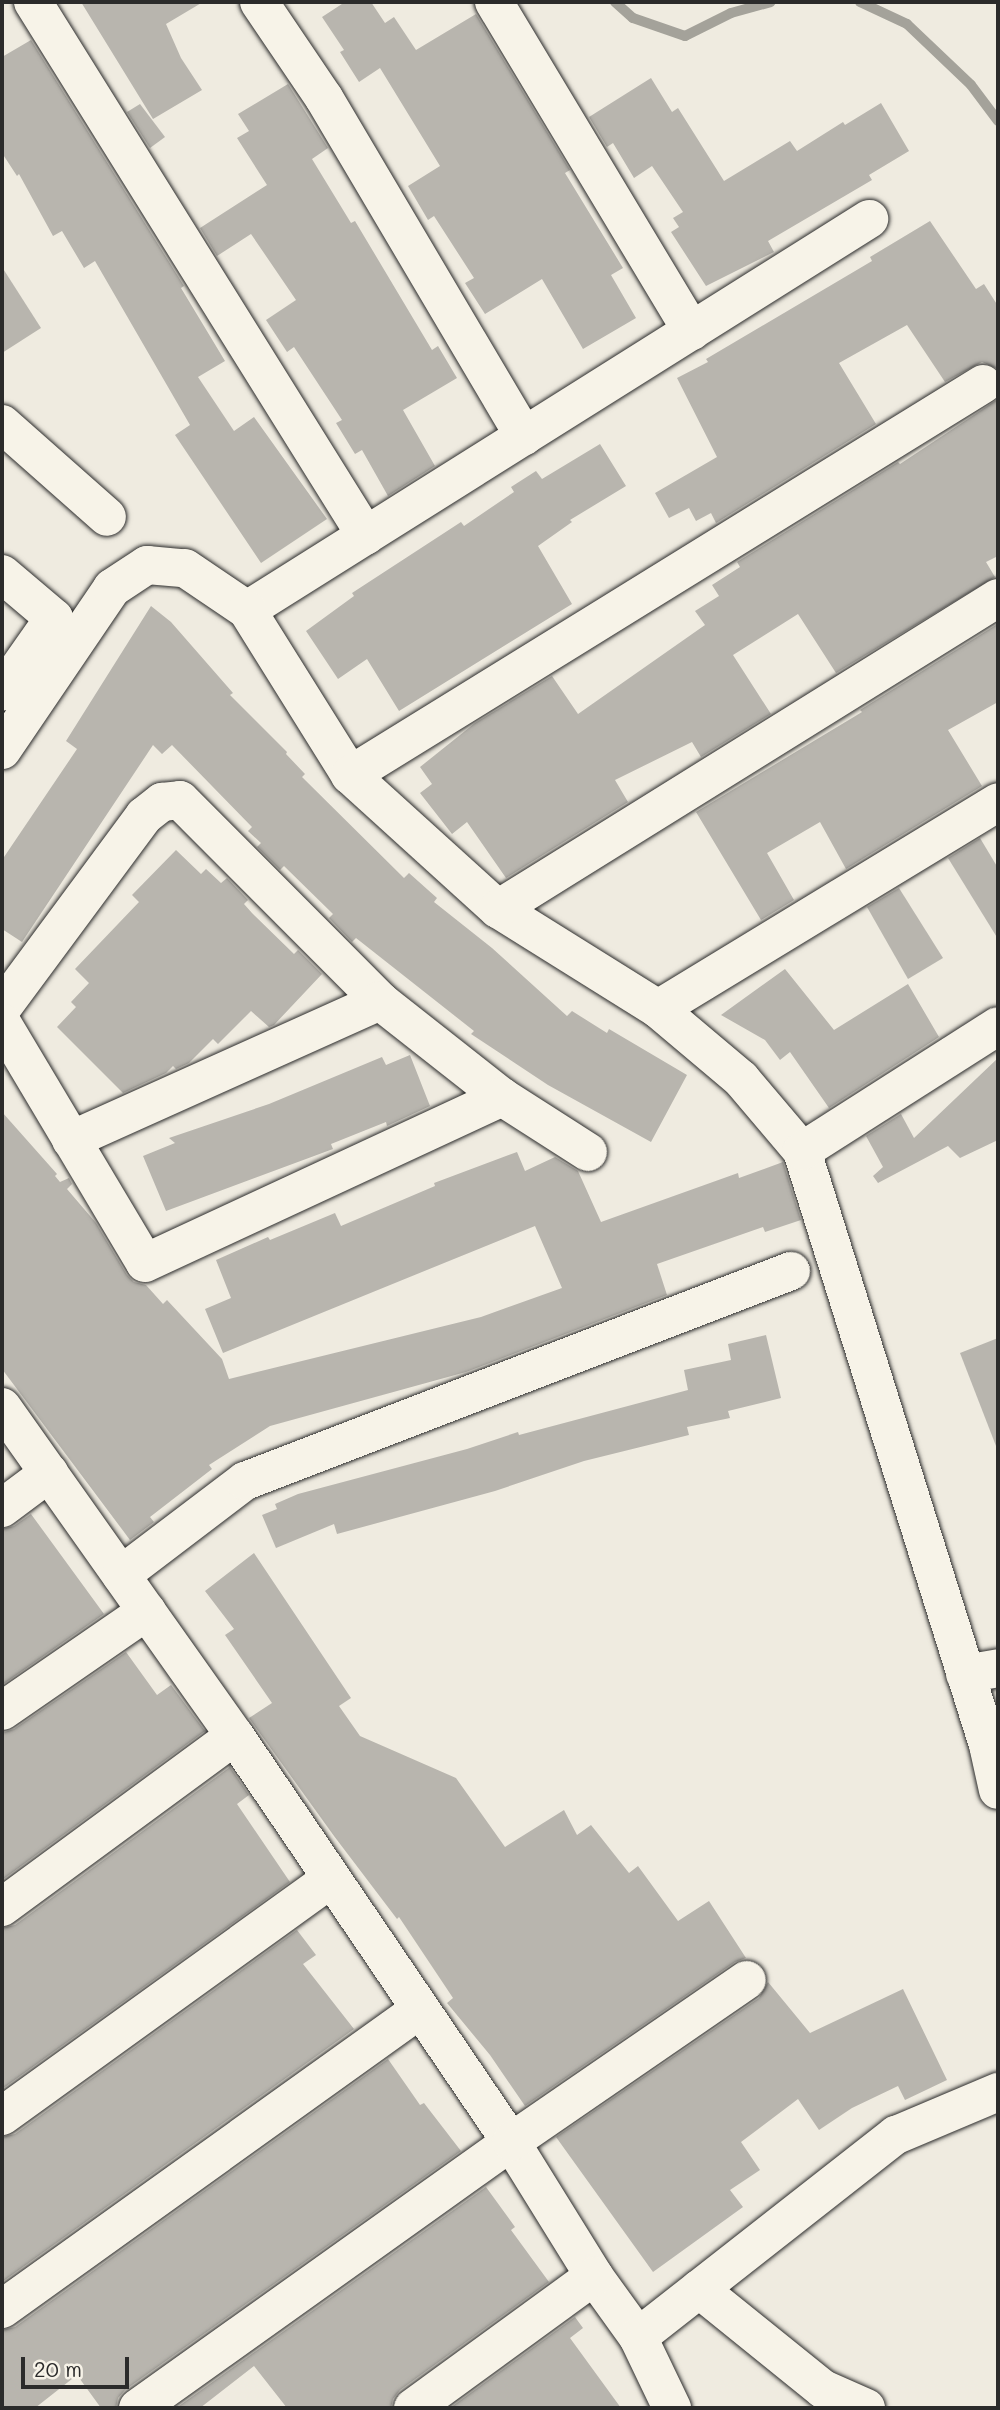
<!DOCTYPE html>
<html>
<head>
<meta charset="utf-8">
<style>
	body { margin:0 }
	#map { position:relative; width:1000px; height:2410px; overflow:hidden; background:#efebe0; font-family:Mali,sans-serif }
	div>[style] { position:absolute }
	.stream>* { height:10px; margin:-5px; padding:0 5px; transform-origin:5px; border-radius:5px; background:#a4a29a }
	.building>* { inset:0; background:#b8b5ae }
	.roads { filter:drop-shadow(0 0 2px #2b2b2b) drop-shadow(0 0 2px #2b2b2b) }
	.minor>* { height:38px; margin:-19px; padding:0 19px; transform-origin:19px; border-radius:19px; background:#f7f3e8 }
	span { translate:-50% -50%; white-space:nowrap; text-align:center; line-height:1.15; -webkit-text-stroke:5px #f7f3e8; paint-order:stroke }
	.frame { position:absolute; inset:0; border:4px solid #2b2b2b; pointer-events:none }
	.scale { position:absolute; left:21px; top:2357px; width:108px; height:32px; box-sizing:border-box; border:4px solid #2b2b2b; border-top:0; padding-left:9px; font-size:21px; line-height:24px; white-space:nowrap; color:#2b2b2b; -webkit-text-stroke:5px #f7f3e8; paint-order:stroke }
</style>
</head>
<body>
<div id="map">
	<div class="stream">
		<div style="left:615px;top:2px;width:24px;rotate:42deg"></div>
		<div style="left:633px;top:18px;width:55px;rotate:19.1deg"></div>
		<div style="left:685px;top:36px;width:51px;rotate:-26.6deg"></div>
		<div style="left:731px;top:13px;width:41px;rotate:-15.4deg"></div>
		<div style="left:860px;top:2px;width:52px;rotate:25.1deg"></div>
		<div style="left:907px;top:24px;width:88px;rotate:43.6deg"></div>
		<div style="left:971px;top:85px;width:45px;rotate:53.1deg"></div>
	</div>
	<div class="building">
		<div style="clip-path:polygon(81px 2px,203px 2px,166px 24px,181px 58px,202px 90px,153px 119px)"></div>
		<div style="clip-path:polygon(345px 2px,371px 2px,385px 23px,394px 17px,416px 50px,476px 14px,570px 170px,565px 173px,623px 268px,611px 275px,636px 318px,583px 349px,542px 279px,485px 314px,465px 283px,474px 278px,434px 216px,428px 220px,408px 186px,440px 166px,380px 68px,359px 82px,340px 52px,344px 50px,322px 17px)"></div>
		<div style="clip-path:polygon(31px 40px,184px 286px,181px 288px,225px 361px,198px 377px,234px 431px,254px 417px,327px 519px,261px 563px,175px 435px,190px 425px,95px 261px,84px 268px,62px 231px,53px 236px,19px 174px,17px 176px,2px 153px,2px 57px)"></div>
		<div style="clip-path:polygon(651px 78px,672px 112px,678px 108px,724px 181px,790px 141px,797px 151px,843px 122px,845px 125px,881px 103px,909px 151px,869px 175px,872px 180px,768px 241px,774px 252px,706px 286px,671px 232px,679px 227px,673px 218px,683px 212px,652px 166px,634px 178px,613px 143px,607px 147px,589px 117px)"></div>
		<div style="clip-path:polygon(288px 84px,328px 148px,312px 159px,351px 223px,355px 221px,432px 350px,438px 346px,457px 378px,403px 410px,435px 466px,388px 496px,362px 450px,355px 454px,336px 423px,342px 420px,294px 347px,287px 352px,266px 320px,296px 300px,251px 234px,217px 256px,200px 228px,267px 185px,237px 138px,249px 131px,238px 114px)"></div>
		<div style="clip-path:polygon(140px 104px,165px 137px,150px 148px,127px 112px)"></div>
		<div style="clip-path:polygon(930px 221px,976px 289px,984px 284px,998px 306px,998px 369px,982px 362px,945px 382px,907px 325px,839px 363px,876px 424px,716px 523px,711px 513px,696px 521px,689px 508px,669px 518px,655px 493px,717px 457px,677px 378px,708px 362px,706px 359px,872px 261px,870px 257px)"></div>
		<div style="clip-path:polygon(2px 267px,41px 328px,2px 353px)"></div>
		<div style="clip-path:polygon(998px 399px,998px 556px,986px 562px,995px 577px,836px 673px,798px 614px,733px 655px,771px 714px,701px 757px,692px 742px,615px 780px,628px 802px,506px 878px,467px 822px,452px 834px,420px 793px,432px 784px,420px 767px,475px 723px,552px 676px,578px 714px,705px 625px,695px 611px,719px 596px,712px 585px,740px 567px,737px 562px,898px 462px,900px 464px)"></div>
		<div style="clip-path:polygon(600px 444px,626px 486px,570px 520px,572px 522px,538px 546px,572px 604px,399px 711px,367px 659px,338px 679px,306px 631px,354px 596px,352px 593px,461px 522px,464px 526px,514px 492px,511px 487px,536px 471px,542px 479px)"></div>
		<div style="clip-path:polygon(151px 606px,171px 622px,233px 693px,230px 695px,287px 752px,286px 754px,305px 774px,302px 777px,404px 878px,409px 873px,437px 898px,434px 902px,492px 948px,567px 1016px,572px 1011px,607px 1033px,609px 1029px,687px 1075px,651px 1142px,548px 1085px,471px 1034px,474px 1031px,356px 938px,352px 942px,329px 918px,333px 914px,284px 866px,280px 870px,257px 847px,261px 843px,248px 831px,252px 827px,172px 745px,162px 754px,153px 745px,22px 942px,2px 929px,2px 860px,77px 749px,66px 741px)"></div>
		<div style="clip-path:polygon(996px 625px,998px 702px,948px 730px,982px 786px,846px 869px,820px 822px,767px 853px,794px 900px,761px 920px,696px 812px,862px 712px,860px 710px)"></div>
		<div style="clip-path:polygon(980px 838px,998px 868px,998px 939px,948px 858px)"></div>
		<div style="clip-path:polygon(176px 850px,201px 874px,206px 869px,221px 883px,227px 878px,248px 900px,244px 904px,252px 913px,294px 954px,298px 950px,322px 974px,274px 1025px,269px 1027px,251px 1011px,218px 1044px,213px 1039px,189px 1063px,176px 1069px,173px 1066px,166px 1073px,123px 1093px,57px 1027px,76px 1007px,71px 1002px,89px 983px,75px 969px,139px 902px,132px 895px)"></div>
		<div style="clip-path:polygon(899px 888px,943px 958px,908px 979px,867px 907px)"></div>
		<div style="clip-path:polygon(785px 969px,834px 1030px,908px 984px,939px 1037px,829px 1108px,790px 1052px,780px 1060px,765px 1040px,721px 1015px)"></div>
		<div style="clip-path:polygon(410px 1055px,430px 1106px,387px 1126px,386px 1122px,331px 1144px,333px 1149px,166px 1211px,143px 1156px,175px 1143px,169px 1138px,269px 1104px,382px 1057px,386px 1065px)"></div>
		<div style="clip-path:polygon(998px 1058px,998px 1140px,960px 1158px,948px 1146px,878px 1183px,873px 1176px,883px 1167px,866px 1136px,901px 1114px,914px 1138px)"></div>
		<div style="clip-path:polygon(2px 1112px,57px 1174px,55px 1176px,60px 1182px,69px 1178px,72px 1184px,67px 1189px,96px 1223px,127px 1275px,134px 1282px,146px 1285px,163px 1304px,167px 1300px,222px 1359px,229px 1379px,481px 1317px,562px 1288px,535px 1226px,223px 1353px,205px 1309px,231px 1298px,216px 1260px,268px 1237px,270px 1240px,335px 1213px,341px 1226px,435px 1186px,434px 1183px,517px 1152px,525px 1171px,555px 1157px,578px 1171px,601px 1222px,738px 1173px,739px 1178px,783px 1162px,801px 1220px,765px 1232px,763px 1227px,657px 1264px,667px 1295px,466px 1372px,270px 1426px,209px 1465px,212px 1469px,150px 1517px,154px 1522px,130px 1540px,2px 1369px)"></div>
		<div style="clip-path:polygon(766px 1335px,781px 1398px,728px 1411px,730px 1418px,687px 1427px,689px 1435px,584px 1461px,495px 1491px,337px 1534px,334px 1524px,276px 1548px,262px 1515px,277px 1509px,275px 1504px,298px 1494px,467px 1449px,518px 1432px,519px 1435px,688px 1390px,684px 1370px,731px 1360px,728px 1344px)"></div>
		<div style="clip-path:polygon(998px 1338px,998px 1446px,996px 1446px,960px 1353px)"></div>
		<div style="clip-path:polygon(31px 1514px,104px 1614px,2px 1685px,2px 1529px,14px 1526px)"></div>
		<div style="clip-path:polygon(254px 1553px,351px 1698px,339px 1706px,360px 1736px,456px 1778px,505px 1847px,564px 1810px,577px 1835px,591px 1825px,629px 1873px,638px 1866px,678px 1921px,709px 1901px,746px 1958px,735px 1962px,525px 2106px,490px 2055px,447px 2003px,453px 1998px,399px 1917px,397px 1919px,334px 1836px,249px 1718px,272px 1703px,225px 1635px,234px 1629px,205px 1591px)"></div>
		<div style="clip-path:polygon(126px 1652px,157px 1695px,171px 1685px,205px 1731px,2px 1880px,2px 1733px,14px 1729px)"></div>
		<div style="clip-path:polygon(230px 1767px,249px 1795px,237px 1804px,290px 1882px,2px 2089px,2px 1928px,15px 1925px)"></div>
		<div style="clip-path:polygon(297px 1930px,316px 1955px,303px 1964px,354px 2029px,2px 2282px,2px 2137px,15px 2134px)"></div>
		<div style="clip-path:polygon(768px 1982px,810px 2033px,903px 1989px,947px 2080px,905px 2100px,898px 2086px,852px 2108px,819px 2130px,798px 2099px,741px 2142px,760px 2170px,730px 2190px,743px 2207px,653px 2272px,556px 2137px,759px 1998px)"></div>
		<div style="clip-path:polygon(388px 2059px,420px 2105px,424px 2103px,461px 2151px,125px 2390px,118px 2398px,116px 2408px,101px 2408px,77px 2375px,35px 2408px,2px 2408px,2px 2330px,15px 2327px)"></div>
		<div style="clip-path:polygon(486px 2187px,515px 2227px,511px 2230px,549px 2282px,400px 2390px,393px 2399px,391px 2408px,287px 2408px,254px 2366px,200px 2408px,179px 2406px)"></div>
		<div style="clip-path:polygon(575px 2317px,583px 2328px,570px 2338px,621px 2408px,450px 2408px)"></div>
	</div>
	<div class="roads">
		<div class="minor">
			<div style="left:33px;top:2px;width:629px;rotate:58.05deg"></div>
			<div style="left:259px;top:2px;width:116px;rotate:55.9deg"></div>
			<div style="left:324px;top:98px;width:393px;rotate:59.4deg"></div>
			<div style="left:494px;top:2px;width:384px;rotate:59deg"></div>
			<div style="left:2px;top:424px;width:140px;rotate:41.5deg"></div>
			<div style="left:2px;top:574px;width:68px;rotate:40.2deg"></div>
			<div style="left:54px;top:618px;width:90px;rotate:125.1deg"></div>
			<div style="left:247px;top:610px;width:735px;rotate:-32.15deg"></div>
			<div style="left:2px;top:750px;width:196px;rotate:-55.8deg"></div>
			<div style="left:112px;top:588px;width:42px;rotate:-33.3deg"></div>
			<div style="left:147px;top:565px;width:38px;rotate:5deg"></div>
			<div style="left:185px;top:568px;width:75px;rotate:34.1deg"></div>
			<div style="left:247px;top:610px;width:195px;rotate:58deg"></div>
			<div style="left:350px;top:775px;width:200px;rotate:42.2deg"></div>
			<div style="left:498px;top:909px;width:189px;rotate:32deg"></div>
			<div style="left:658px;top:1009px;width:109px;rotate:40.1deg"></div>
			<div style="left:741px;top:1079px;width:94px;rotate:49.7deg"></div>
			<div style="left:802px;top:1151px;width:622px;rotate:72.61deg"></div>
			<div style="left:988px;top:1745px;width:46px;rotate:77.5deg"></div>
			<div style="left:350px;top:775px;width:744px;rotate:-31.7deg"></div>
			<div style="left:498px;top:909px;width:589px;rotate:-31.88deg"></div>
			<div style="left:2px;top:1008px;width:239px;rotate:-53.5deg"></div>
			<div style="left:144px;top:816px;width:23px;rotate:-38deg"></div>
			<div style="left:162px;top:802px;width:18px;rotate:-6deg"></div>
			<div style="left:180px;top:800px;width:284px;rotate:45.1deg"></div>
			<div style="left:380px;top:1001px;width:155px;rotate:38.2deg"></div>
			<div style="left:502px;top:1097px;width:102px;rotate:32.6deg"></div>
			<div style="left:658px;top:1009px;width:398px;rotate:-31.3deg"></div>
			<div style="left:2px;top:1023px;width:279px;rotate:59.2deg"></div>
			<div style="left:145px;top:1263px;width:394px;rotate:-24.9deg"></div>
			<div style="left:71px;top:1140px;width:339px;rotate:-24.2deg"></div>
			<div style="left:802px;top:1151px;width:232px;rotate:-32.5deg"></div>
			<div style="left:2px;top:1407px;width:403px;rotate:54.7deg"></div>
			<div style="left:235px;top:1736px;width:491px;rotate:55.8deg"></div>
			<div style="left:511px;top:2142px;width:158px;rotate:58.2deg"></div>
			<div style="left:594px;top:2276px;width:75px;rotate:54.2deg"></div>
			<div style="left:638px;top:2337px;width:79px;rotate:64.4deg"></div>
			<div style="left:2px;top:1508px;width:59px;rotate:-36.7deg"></div>
			<div style="left:121px;top:1575px;width:156px;rotate:-37.2deg"></div>
			<div style="left:245px;top:1481px;width:585px;rotate:-21.04deg"></div>
			<div style="left:965px;top:1674px;width:34px;rotate:-10deg"></div>
			<div style="left:2px;top:1711px;width:176px;rotate:-34.6deg"></div>
			<div style="left:2px;top:1907px;width:289px;rotate:-36.3deg"></div>
			<div style="left:2px;top:2116px;width:405px;rotate:-35.8deg"></div>
			<div style="left:699px;top:2289px;width:159px;rotate:38.9deg"></div>
			<div style="left:823px;top:2389px;width:47px;rotate:23.8deg"></div>
			<div style="left:2px;top:2309px;width:513px;rotate:-35.64deg"></div>
			<div style="left:638px;top:2337px;width:328px;rotate:-38.1deg"></div>
			<div style="left:896px;top:2135px;width:111px;rotate:-22.9deg"></div>
			<div style="left:138px;top:2408px;width:458px;rotate:-35.5deg"></div>
			<div style="left:511px;top:2142px;width:286px;rotate:-34.5deg"></div>
			<div style="left:413px;top:2408px;width:224px;rotate:-36.1deg"></div>
		</div>
	</div>
	<div class="frame"></div>
	<div class="scale">20 m</div>
</div>
</body>
</html>
